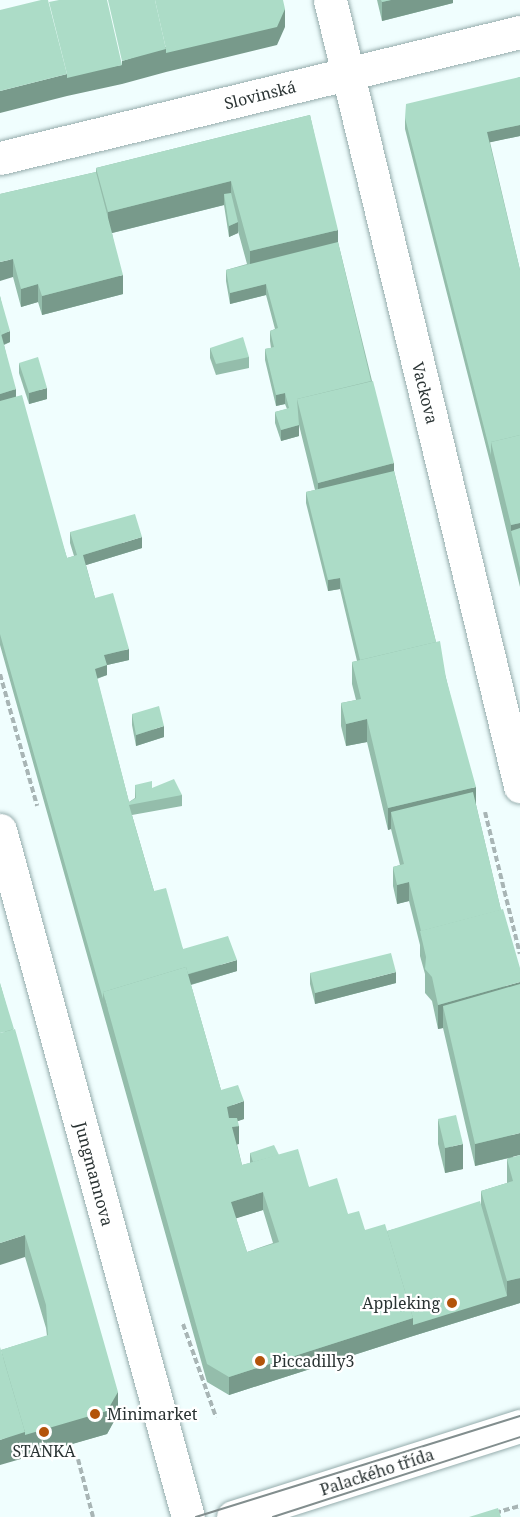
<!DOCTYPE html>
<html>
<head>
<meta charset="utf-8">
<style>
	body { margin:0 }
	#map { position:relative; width:520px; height:1517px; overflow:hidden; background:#f0fefe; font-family:"Noto Serif",serif }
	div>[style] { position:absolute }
	.path>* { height:4px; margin-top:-2px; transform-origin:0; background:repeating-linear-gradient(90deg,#a8b5b5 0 6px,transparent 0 9px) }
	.roads { filter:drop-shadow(0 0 2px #95acac) drop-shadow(0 0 2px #95acac) }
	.minor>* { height:33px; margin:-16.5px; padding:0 16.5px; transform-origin:16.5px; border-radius:16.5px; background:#fff }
	.tram>* { height:1.5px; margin:-0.75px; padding:0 0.75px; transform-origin:0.75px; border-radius:0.75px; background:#828e8e }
	.wall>* { inset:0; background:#94bdab }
	.shaded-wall>* { inset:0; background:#789a8b }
	.building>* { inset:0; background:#acdcc7 }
	.dots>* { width:16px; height:16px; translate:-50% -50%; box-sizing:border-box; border:3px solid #fff; border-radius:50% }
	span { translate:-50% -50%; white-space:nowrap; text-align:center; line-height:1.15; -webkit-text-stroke:4.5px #fff; paint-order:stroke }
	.street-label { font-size:16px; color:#2a3333 }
	.poi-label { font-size:16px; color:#2a3333 }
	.right { translate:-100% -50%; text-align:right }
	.left { translate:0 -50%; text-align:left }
</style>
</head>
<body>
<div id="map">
	<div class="path">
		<div style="left:0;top:674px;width:137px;rotate:74.3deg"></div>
		<div style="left:485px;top:812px;width:146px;rotate:76.2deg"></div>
		<div style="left:183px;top:1324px;width:99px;rotate:70.5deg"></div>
		<div style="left:78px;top:1459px;width:60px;rotate:75.5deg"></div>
		<div style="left:495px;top:1513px;width:26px;rotate:-16deg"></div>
	</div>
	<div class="roads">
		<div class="minor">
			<div style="left:330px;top:0;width:809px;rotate:76.41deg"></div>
			<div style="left:0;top:158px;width:535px;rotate:-13.62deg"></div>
			<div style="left:0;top:830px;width:712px;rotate:74.7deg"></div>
			<div style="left:233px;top:1517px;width:301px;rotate:-17.6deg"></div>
		</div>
	</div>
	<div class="tram">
		<div style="left:196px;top:1517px;width:339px;rotate:-17.3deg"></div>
		<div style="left:273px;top:1517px;width:260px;rotate:-17.9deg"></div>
	</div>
	<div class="wall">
		<div style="clip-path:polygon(377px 0,453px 0,453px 3px,382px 21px)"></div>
		<div style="clip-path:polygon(520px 77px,520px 136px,490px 142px,520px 270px,520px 587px,491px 466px,405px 129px,405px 118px)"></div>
		<div style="clip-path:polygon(evenodd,310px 115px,338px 242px,436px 642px,446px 678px,501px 910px,520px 1303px,413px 1336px,229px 1395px,207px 1382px,0 645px,0 296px,10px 342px,4px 345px,16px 397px,67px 558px,74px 556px,70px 543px,70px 532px,142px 548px,86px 565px,95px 598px,129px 660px,107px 665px,107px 675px,97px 679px,129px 802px,135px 798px,135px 785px,152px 788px,182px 795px,182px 806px,132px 815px,154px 891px,183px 949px,237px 971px,191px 985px,221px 1090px,244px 1119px,237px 1121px,239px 1144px,237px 1144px,242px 1165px,250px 1163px,250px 1153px,279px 1155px,309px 1187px,348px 1214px,365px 1230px,387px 1231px,481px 1206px,481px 1191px,507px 1183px,507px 1159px,509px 1158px,475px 1166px,443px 1028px,438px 1029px,432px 1001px,425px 993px,425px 974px,420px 956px,420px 945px,409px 901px,397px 904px,393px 886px,393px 867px,400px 865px,391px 829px,388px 830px,367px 742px,346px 746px,341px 726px,341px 703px,356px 700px,352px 684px,352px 662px,357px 661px,340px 589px,328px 591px,306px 503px,306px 492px,315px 490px,299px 425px,299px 436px,281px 441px,275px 423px,275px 412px,287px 409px,285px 404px,276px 406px,265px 360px,265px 349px,271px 348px,270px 341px,270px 331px,275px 329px,266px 295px,230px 304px,226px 281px,226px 270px,247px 264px,238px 231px,238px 233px,229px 237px,224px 205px,112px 233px,123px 294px,42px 315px,38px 302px,21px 307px,13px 277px,0 194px,96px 172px,96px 168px,310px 115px,263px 1210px,273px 1243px,247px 1252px,236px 1218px,263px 1210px)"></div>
		<div style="clip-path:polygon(210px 348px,249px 357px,249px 368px,216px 375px,210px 358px)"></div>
		<div style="clip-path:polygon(19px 363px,47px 399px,29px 404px,19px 373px)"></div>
		<div style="clip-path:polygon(132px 714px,164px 737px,136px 746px,132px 725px)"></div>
		<div style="clip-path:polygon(310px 973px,396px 983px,315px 1004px,310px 984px)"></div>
		<div style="clip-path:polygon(0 983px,118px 1414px,107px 1434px,25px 1457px,1px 1350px,47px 1336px,46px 1328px,25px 1257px)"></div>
		<div style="clip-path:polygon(438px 1119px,463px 1169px,445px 1173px,438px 1144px)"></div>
	</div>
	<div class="shaded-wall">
		<div style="clip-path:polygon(391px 0,453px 0,453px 3px,382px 21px,382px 2px)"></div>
		<div style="clip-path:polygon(285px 9px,285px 27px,277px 45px,166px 72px,122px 84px,122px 61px)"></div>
		<div style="clip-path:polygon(122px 65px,122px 84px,67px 96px,0 113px,0 91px,67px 74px)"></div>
		<div style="clip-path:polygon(520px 125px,520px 136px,487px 143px,487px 132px)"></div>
		<div style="clip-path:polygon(231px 181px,231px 204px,224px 194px,224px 205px,108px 234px,108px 212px)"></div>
		<div style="clip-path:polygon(238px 222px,238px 233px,229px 237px,229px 226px)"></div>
		<div style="clip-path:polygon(338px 230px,338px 252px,250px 274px,250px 251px)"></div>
		<div style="clip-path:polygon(13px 259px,13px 277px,0 281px,0 262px)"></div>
		<div style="clip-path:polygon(123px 275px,123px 294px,42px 315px,42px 296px)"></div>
		<div style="clip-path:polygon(38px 284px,38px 302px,21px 307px,21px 289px)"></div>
		<div style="clip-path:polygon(266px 284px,266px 295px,230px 304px,230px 293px)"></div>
		<div style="clip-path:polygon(10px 331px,10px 342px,0 346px,0 335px)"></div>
		<div style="clip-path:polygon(47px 388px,47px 399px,29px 404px,29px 393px)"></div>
		<div style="clip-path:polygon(16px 389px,16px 408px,0 412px,0 394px)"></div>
		<div style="clip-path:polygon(285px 393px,285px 404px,276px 406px,276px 395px)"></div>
		<div style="clip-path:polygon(299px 425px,299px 436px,281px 441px,281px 430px)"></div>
		<div style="clip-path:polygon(394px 463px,394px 481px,318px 501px,318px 483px)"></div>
		<div style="clip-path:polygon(520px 523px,520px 547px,511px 531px,511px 525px)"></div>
		<div style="clip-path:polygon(142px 537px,142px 548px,83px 566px,83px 555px)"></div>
		<div style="clip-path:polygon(340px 578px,340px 589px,328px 591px,328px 580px)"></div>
		<div style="clip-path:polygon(129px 649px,129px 660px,107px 665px,107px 675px,95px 679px,95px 669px,104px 655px)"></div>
		<div style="clip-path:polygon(367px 719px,367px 742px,346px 746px,346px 724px)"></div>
		<div style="clip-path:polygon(164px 726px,164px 737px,136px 746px,136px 735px)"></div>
		<div style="clip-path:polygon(476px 787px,476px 809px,391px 812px,391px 829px,388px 830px,388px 808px)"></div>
		<div style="clip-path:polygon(409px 882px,409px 901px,397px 904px,397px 885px)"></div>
		<div style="clip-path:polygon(237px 960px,237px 971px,108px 1009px,105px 999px)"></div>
		<div style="clip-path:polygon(396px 972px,396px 983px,315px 1004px,315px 993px)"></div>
		<div style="clip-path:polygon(520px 982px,520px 1006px,443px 1006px,443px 1028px,438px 1029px,438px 1005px)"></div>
		<div style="clip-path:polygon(244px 1101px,244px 1119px,227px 1125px,227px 1107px)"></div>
		<div style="clip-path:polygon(239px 1126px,239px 1144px,232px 1146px,232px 1127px)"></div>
		<div style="clip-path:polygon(520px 1133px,520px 1155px,475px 1166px,475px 1144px)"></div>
		<div style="clip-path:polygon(463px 1144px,463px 1169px,445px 1173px,445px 1148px)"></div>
		<div style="clip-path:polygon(263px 1192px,263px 1210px,231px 1220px,231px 1202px)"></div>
		<div style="clip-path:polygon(25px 1235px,25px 1257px,0 1265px,0 1243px)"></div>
		<div style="clip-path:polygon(520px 1278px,520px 1303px,413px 1336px,229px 1395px,229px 1377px,413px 1318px,507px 1296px,507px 1281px)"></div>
		<div style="clip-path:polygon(118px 1392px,118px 1414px,107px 1434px,0 1465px,0 1440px)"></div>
	</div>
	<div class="building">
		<div style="clip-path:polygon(41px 0,48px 0,67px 74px,0 91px,0 10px)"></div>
		<div style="clip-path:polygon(59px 0,107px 0,122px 65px,67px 78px,67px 74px,49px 2px)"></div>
		<div style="clip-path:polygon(108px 0,155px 0,166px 49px,122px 61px)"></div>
		<div style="clip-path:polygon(155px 0,283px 0,285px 9px,277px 27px,166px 53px,166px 49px)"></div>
		<div style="clip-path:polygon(381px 0,391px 0,382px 2px)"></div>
		<div style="clip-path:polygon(520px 77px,520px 125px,487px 132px,520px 270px,520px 435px,491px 442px,491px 455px,405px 118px,406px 104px)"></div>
		<div style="clip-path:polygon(310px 115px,338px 230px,250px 251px,231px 181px,108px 212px,96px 168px)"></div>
		<div style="clip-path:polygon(96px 172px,123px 275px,42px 296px,38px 284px,21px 289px,13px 259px,0 262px,0 194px)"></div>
		<div style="clip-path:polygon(231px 193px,238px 222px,229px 226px,224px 194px)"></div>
		<div style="clip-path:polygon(338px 242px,371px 381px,297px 399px,299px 425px,281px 430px,275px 412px,289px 408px,285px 393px,276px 395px,265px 349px,274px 347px,270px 331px,278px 328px,266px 284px,230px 293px,226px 270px)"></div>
		<div style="clip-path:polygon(0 296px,10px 331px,1px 335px,0 330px)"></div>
		<div style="clip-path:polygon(0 330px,16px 389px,0 394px)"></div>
		<div style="clip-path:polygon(243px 337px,249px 357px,216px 364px,210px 348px)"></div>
		<div style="clip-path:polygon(38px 357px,47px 388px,29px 393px,19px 363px)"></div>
		<div style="clip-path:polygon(373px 381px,394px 463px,318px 483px,297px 399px)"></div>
		<div style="clip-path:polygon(22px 395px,67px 558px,77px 555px,70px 532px,135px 514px,142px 537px,83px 555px,95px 598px,113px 593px,129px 649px,104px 655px,107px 665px,95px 669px,129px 802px,136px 798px,135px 785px,152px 781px,152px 788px,174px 779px,182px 795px,129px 805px,154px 891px,166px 888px,183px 949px,228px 936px,237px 960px,188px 974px,186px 967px,103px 992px,103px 999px,0 634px,0 401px)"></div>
		<div style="clip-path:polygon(520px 435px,520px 523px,511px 525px,491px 442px)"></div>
		<div style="clip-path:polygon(394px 471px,436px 642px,360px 660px,340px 578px,328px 580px,306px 492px)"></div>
		<div style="clip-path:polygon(520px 528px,520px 568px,511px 531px)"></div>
		<div style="clip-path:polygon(440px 641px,446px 678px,476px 787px,388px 808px,367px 719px,346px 724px,341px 703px,361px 699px,352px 662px)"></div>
		<div style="clip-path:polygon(159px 706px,164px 726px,136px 735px,132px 714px)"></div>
		<div style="clip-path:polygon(473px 792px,501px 910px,421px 931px,409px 882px,397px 885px,393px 867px,404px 864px,391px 812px)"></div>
		<div style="clip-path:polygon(503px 909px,520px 968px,520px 982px,438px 1005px,432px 977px,425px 969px,426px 957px,420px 931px)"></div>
		<div style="clip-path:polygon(391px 953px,396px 972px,315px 993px,310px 973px)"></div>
		<div style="clip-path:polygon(evenodd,186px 967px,221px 1090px,238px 1085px,244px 1101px,227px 1107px,229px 1118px,237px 1118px,239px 1126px,232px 1127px,242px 1165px,298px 1149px,309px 1187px,337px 1178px,348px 1214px,359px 1211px,365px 1230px,385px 1224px,413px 1318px,229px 1377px,207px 1364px,103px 992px,186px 967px,263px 1192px,279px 1242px,247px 1252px,231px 1202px,263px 1192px)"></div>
		<div style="clip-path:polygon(0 983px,14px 1029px,0 1033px)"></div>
		<div style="clip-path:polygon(520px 984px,520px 1133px,475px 1144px,443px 1006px)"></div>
		<div style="clip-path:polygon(15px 1029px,118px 1392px,107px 1411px,25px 1435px,25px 1432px,1px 1350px,48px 1335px,46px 1305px,25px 1235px,0 1243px,0 1033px)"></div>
		<div style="clip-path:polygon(456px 1115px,463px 1144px,445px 1148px,438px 1119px)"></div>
		<div style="clip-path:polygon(274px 1145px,279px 1155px,253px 1162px,250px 1153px)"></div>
		<div style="clip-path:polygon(520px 1155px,520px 1278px,507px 1281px,481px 1191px,513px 1181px,507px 1159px)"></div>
		<div style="clip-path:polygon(480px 1201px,507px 1296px,413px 1325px,413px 1318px,387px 1231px)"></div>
		<div style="clip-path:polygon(0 1347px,25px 1432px,0 1440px)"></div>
		<div style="clip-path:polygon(498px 1508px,501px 1517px,469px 1517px)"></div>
	</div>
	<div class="dots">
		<div style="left:452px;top:1303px;background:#b3540a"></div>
		<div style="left:260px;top:1361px;background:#b3540a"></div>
		<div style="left:95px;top:1414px;background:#b3540a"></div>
		<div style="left:44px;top:1432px;background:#b3540a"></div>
	</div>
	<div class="street-label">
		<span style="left:260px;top:95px;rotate:-14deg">Slovinská</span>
		<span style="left:425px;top:393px;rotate:76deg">Vackova</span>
		<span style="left:94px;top:1174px;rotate:75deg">Jungmannova</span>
		<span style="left:377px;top:1472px;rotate:-18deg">Palackého třída</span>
	</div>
	<div class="poi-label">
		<span class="right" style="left:440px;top:1303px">Appleking</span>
		<span class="left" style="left:272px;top:1361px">Piccadilly3</span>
		<span class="left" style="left:107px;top:1414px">Minimarket</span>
		<span style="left:44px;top:1451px">STANKA</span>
	</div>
</div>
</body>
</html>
